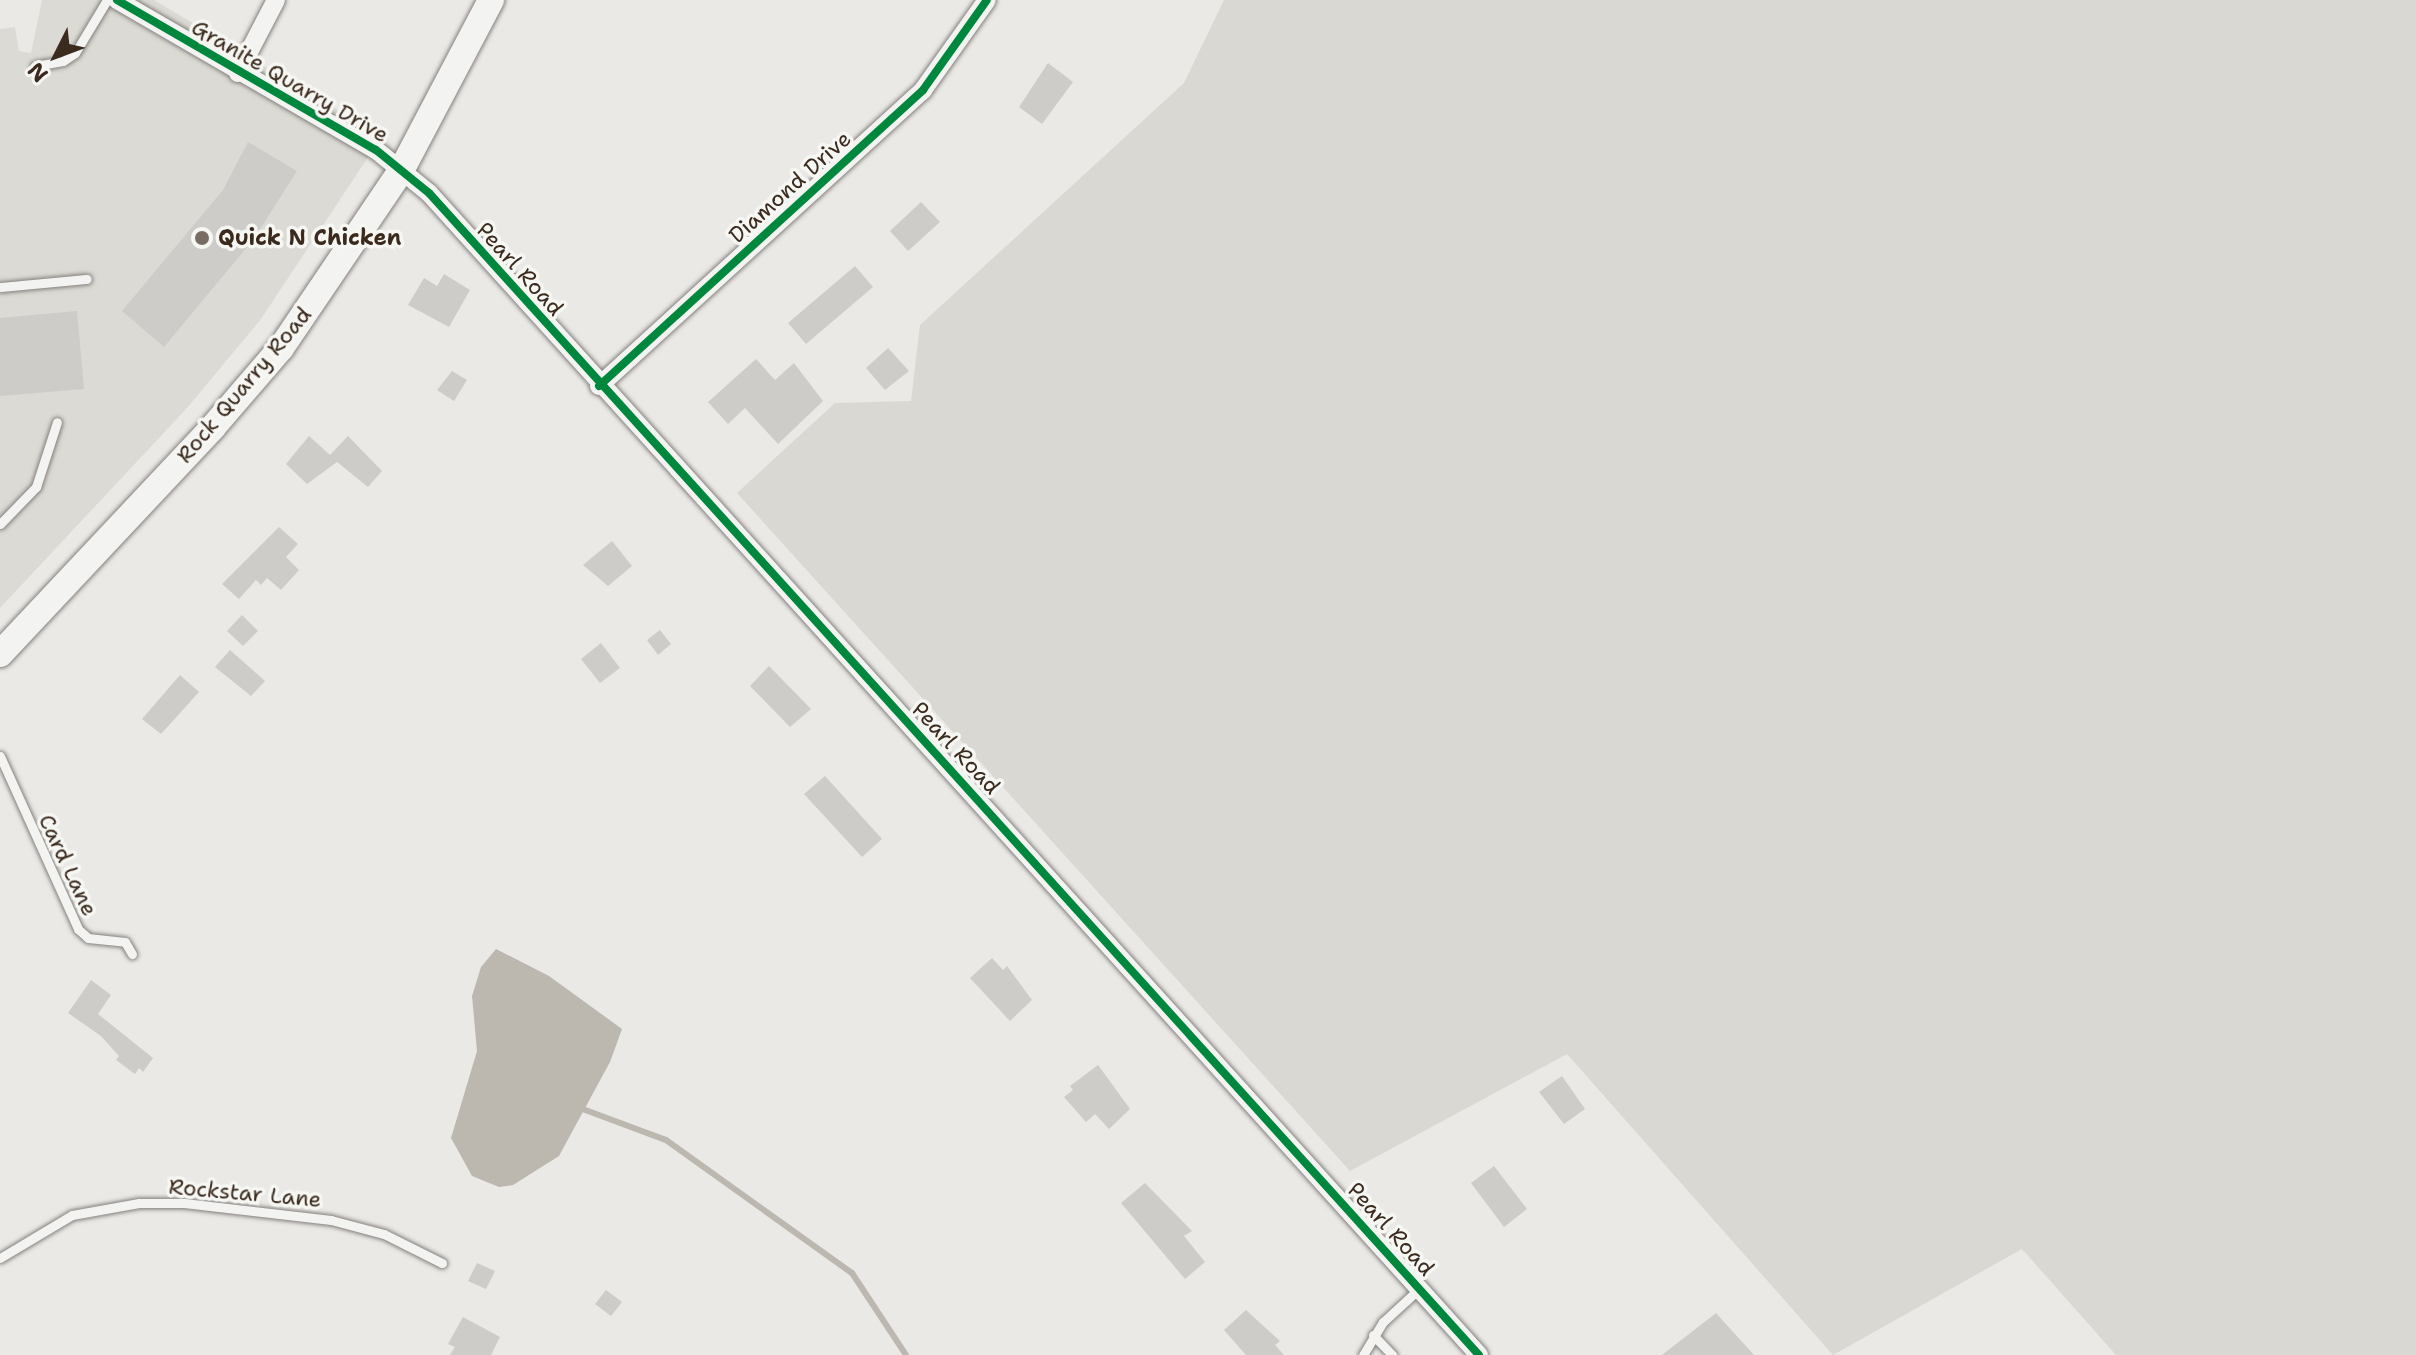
<!DOCTYPE html>
<html>
<head>
<meta charset="utf-8">
<style>
	body { margin:0 }
	#map { position:relative; width:2416px; height:1355px; overflow:hidden; background:#eae9e6; font-family:"Shantell Sans",sans-serif }
	div>[style] { position:absolute }
	.built>* { inset:0; background:#dbdad4 }
	.green>* { inset:0; background:#dad8d3 }
	.water>* { inset:0; background:#bcb7af }
	.stream>* { height:6px; margin:-3px; padding:0 3px; transform-origin:3px; border-radius:3px; background:#bcb7af }
	.building>* { inset:0; background:#cdccc9 }
	.roads { filter:drop-shadow(0 0 2px #85817d) drop-shadow(0 0 2px #85817d) }
	.lane>* { height:9px; margin:-4.5px; padding:0 4.5px; transform-origin:4.5px; border-radius:4.5px; background:#f3f3f1 }
	.street>* { height:18px; margin:-9px; padding:0 9px; transform-origin:9px; border-radius:9px; background:#f3f3f1 }
	.secondary>* { height:26px; margin:-13px; padding:0 13px; transform-origin:13px; border-radius:13px; background:#f3f3f1 }
	.cycleway>* { height:8px; margin:-4px; padding:0 4px; transform-origin:4px; border-radius:4px; background:#00873e }
	.dots>* { width:22px; height:22px; translate:-50% -50%; box-sizing:border-box; border:4px solid #f6f6f2; border-radius:50% }
	span { translate:-50% -50%; white-space:nowrap; text-align:center; line-height:1.15; -webkit-text-stroke:7px #f6f6f2; paint-order:stroke }
	.street-label { font-size:22px; color:#3b2a1e }
	.poi-label { font-size:22px; color:#3b2a1e; font-weight:700 }
	.left { translate:0 -50%; text-align:left }
	.north { position:absolute; left:16px; top:16px; width:80px; height:80px; -webkit-text-stroke:6px #f6f6f2; paint-order:stroke; rotate:228deg; font-size:22px; font-weight:700; line-height:32px; text-align:center; color:#3b2a1e }
	.north::after { content:''; display:block; margin:auto; width:28px; height:36px; background:#3b2a1e; clip-path:polygon(50% 0,100% 100%,50% 72%,0 100%) }
</style>
</head>
<body>
<div id="map">
	<div class="built">
		<div style="clip-path:polygon(42px 0,154px 0,382px 136px,261px 319px,187px 408px,0 608px,0 29px,15px 27px,19px 51px,31px 53px)"></div>
	</div>
	<div class="green">
		<div style="clip-path:polygon(1224px 0,2416px 0,2416px 1355px,2116px 1355px,2022px 1249px,1833px 1355px,1567px 1054px,1350px 1171px,737px 493px,835px 403px,911px 401px,920px 325px,1184px 83px)"></div>
	</div>
	<div class="water">
		<div style="clip-path:polygon(496px 949px,549px 976px,622px 1029px,610px 1062px,559px 1156px,513px 1185px,499px 1187px,472px 1176px,451px 1138px,477px 1051px,472px 996px,481px 967px)"></div>
	</div>
	<div class="stream">
		<div style="left:580px;top:1108px;width:92px;rotate:20.4deg"></div>
		<div style="left:666px;top:1140px;width:229px;rotate:35.6deg"></div>
		<div style="left:852px;top:1273px;width:98px;rotate:56.6deg"></div>
	</div>
	<div class="building">
		<div style="clip-path:polygon(1048px 63px,1073px 82px,1042px 124px,1019px 107px)"></div>
		<div style="clip-path:polygon(248px 142px,297px 171px,253px 240px,164px 347px,122px 311px,223px 190px)"></div>
		<div style="clip-path:polygon(921px 202px,940px 222px,908px 251px,890px 231px)"></div>
		<div style="clip-path:polygon(855px 266px,873px 287px,806px 344px,788px 323px)"></div>
		<div style="clip-path:polygon(444px 274px,470px 290px,449px 327px,408px 305px,424px 278px,437px 286px)"></div>
		<div style="clip-path:polygon(77px 311px,84px 389px,0 396px,0 318px)"></div>
		<div style="clip-path:polygon(888px 348px,909px 371px,885px 390px,866px 368px)"></div>
		<div style="clip-path:polygon(756px 359px,775px 380px,794px 363px,823px 401px,778px 444px,745px 408px,728px 424px,708px 402px)"></div>
		<div style="clip-path:polygon(452px 371px,467px 380px,454px 401px,437px 390px)"></div>
		<div style="clip-path:polygon(309px 436px,330px 455px,348px 436px,382px 471px,368px 487px,337px 462px,307px 484px,286px 464px)"></div>
		<div style="clip-path:polygon(279px 527px,298px 544px,286px 557px,299px 570px,281px 590px,267px 578px,261px 585px,256px 580px,239px 599px,222px 584px)"></div>
		<div style="clip-path:polygon(612px 541px,632px 566px,608px 586px,583px 565px)"></div>
		<div style="clip-path:polygon(242px 615px,258px 631px,243px 646px,227px 631px)"></div>
		<div style="clip-path:polygon(660px 630px,671px 644px,658px 655px,647px 640px)"></div>
		<div style="clip-path:polygon(601px 643px,620px 668px,600px 683px,581px 659px)"></div>
		<div style="clip-path:polygon(230px 650px,265px 681px,251px 696px,215px 667px)"></div>
		<div style="clip-path:polygon(769px 666px,811px 709px,790px 727px,750px 686px)"></div>
		<div style="clip-path:polygon(180px 675px,199px 692px,161px 734px,142px 719px)"></div>
		<div style="clip-path:polygon(825px 776px,882px 839px,862px 857px,804px 794px)"></div>
		<div style="clip-path:polygon(992px 958px,1003px 970px,1007px 966px,1032px 1000px,1010px 1021px,970px 978px)"></div>
		<div style="clip-path:polygon(91px 980px,111px 995px,98px 1014px,153px 1058px,143px 1072px,139px 1068px,135px 1074px,116px 1060px,119px 1056px,101px 1036px,68px 1013px)"></div>
		<div style="clip-path:polygon(1098px 1065px,1130px 1109px,1109px 1129px,1095px 1114px,1086px 1122px,1064px 1097px,1073px 1090px,1070px 1086px)"></div>
		<div style="clip-path:polygon(1562px 1076px,1585px 1109px,1564px 1124px,1539px 1092px)"></div>
		<div style="clip-path:polygon(1494px 1166px,1527px 1209px,1504px 1227px,1471px 1183px)"></div>
		<div style="clip-path:polygon(1145px 1183px,1192px 1231px,1184px 1236px,1205px 1262px,1185px 1279px,1121px 1203px)"></div>
		<div style="clip-path:polygon(477px 1263px,495px 1271px,486px 1289px,468px 1281px)"></div>
		<div style="clip-path:polygon(606px 1290px,622px 1302px,611px 1316px,595px 1304px)"></div>
		<div style="clip-path:polygon(1246px 1310px,1280px 1341px,1275px 1345px,1284px 1355px,1246px 1355px,1224px 1330px)"></div>
		<div style="clip-path:polygon(1716px 1313px,1754px 1355px,1662px 1355px)"></div>
		<div style="clip-path:polygon(463px 1317px,500px 1337px,491px 1355px,450px 1355px,455px 1347px,448px 1344px)"></div>
	</div>
	<div class="roads">
		<div class="lane">
			<div style="left:35px;top:66px;width:28px;rotate:-10deg"></div>
			<div style="left:63px;top:61px;width:14px;rotate:-34deg"></div>
			<div style="left:75px;top:53px;width:62px;rotate:-58.9deg"></div>
			<div style="left:0;top:287px;width:87px;rotate:-5.3deg"></div>
			<div style="left:0;top:524px;width:52px;rotate:-45.8deg"></div>
			<div style="left:36px;top:487px;width:68px;rotate:-72.1deg"></div>
			<div style="left:0;top:756px;width:190px;rotate:65.7deg"></div>
			<div style="left:78px;top:929px;width:13px;rotate:42deg"></div>
			<div style="left:88px;top:938px;width:37px;rotate:6deg"></div>
			<div style="left:125px;top:942px;width:14px;rotate:60deg"></div>
			<div style="left:0;top:1258px;width:84px;rotate:-30.8deg"></div>
			<div style="left:72px;top:1215px;width:68px;rotate:-10.2deg"></div>
			<div style="left:139px;top:1203px;width:45px"></div>
			<div style="left:184px;top:1203px;width:148px;rotate:6.6deg"></div>
			<div style="left:331px;top:1220px;width:55px;rotate:14.8deg"></div>
			<div style="left:384px;top:1234px;width:65px;rotate:26.6deg"></div>
			<div style="left:1373px;top:1335px;width:28px;rotate:46deg"></div>
			<div style="left:1363px;top:1355px;width:39px;rotate:-59deg"></div>
			<div style="left:1383px;top:1322px;width:50px;rotate:-42.6deg"></div>
		</div>
		<div class="street">
			<div style="left:117px;top:0;width:299px;rotate:30.1deg"></div>
			<div style="left:376px;top:150px;width:68px;rotate:39.1deg"></div>
			<div style="left:429px;top:193px;width:1566px;rotate:47.9deg"></div>
			<div style="left:238px;top:73px;width:82px;rotate:-62.5deg"></div>
			<div style="left:599px;top:386px;width:439px;rotate:-42.4deg"></div>
			<div style="left:923px;top:90px;width:110px;rotate:-54.6deg"></div>
		</div>
		<div class="secondary">
			<div style="left:0;top:654px;width:311px;rotate:-46.8deg"></div>
			<div style="left:213px;top:427px;width:104px;rotate:-49.3deg"></div>
			<div style="left:281px;top:348px;width:216px;rotate:-55.9deg"></div>
			<div style="left:402px;top:169px;width:191px;rotate:-62.2deg"></div>
		</div>
	</div>
	<div class="cycleway">
		<div style="left:117px;top:0;width:299px;rotate:30.1deg"></div>
		<div style="left:376px;top:150px;width:68px;rotate:39.1deg"></div>
		<div style="left:429px;top:193px;width:1566px;rotate:47.9deg"></div>
		<div style="left:599px;top:386px;width:439px;rotate:-42.4deg"></div>
		<div style="left:923px;top:90px;width:110px;rotate:-54.6deg"></div>
	</div>
	<div class="dots">
		<div style="left:202px;top:238px;background:#786d64"></div>
	</div>
	<div class="street-label">
		<span style="left:290px;top:81px;rotate:30deg">Granite Quarry Drive</span>
		<span style="left:790px;top:187px;rotate:-42deg">Diamond Drive</span>
		<span style="left:520px;top:269px;rotate:48deg">Pearl Road</span>
		<span style="left:244px;top:385px;rotate:-50deg">Rock Quarry Road</span>
		<span style="left:956px;top:748px;rotate:47deg">Pearl Road</span>
		<span style="left:68px;top:865px;rotate:65deg">Card Lane</span>
		<span style="left:245px;top:1193px;rotate:5deg">Rockstar Lane</span>
		<span style="left:1391px;top:1229px;rotate:48deg">Pearl Road</span>
	</div>
	<div class="poi-label">
		<span class="left" style="left:218px;top:238px">Quick N Chicken</span>
	</div>
	<div class="north">N</div>
</div>
</body>
</html>
